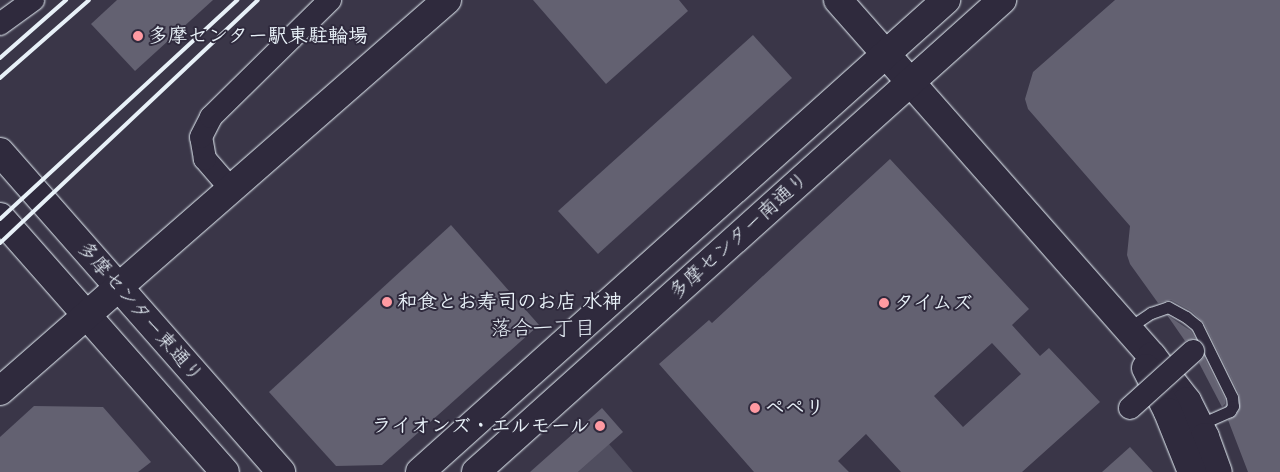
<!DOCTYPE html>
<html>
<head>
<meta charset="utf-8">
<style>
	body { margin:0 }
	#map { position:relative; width:1280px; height:472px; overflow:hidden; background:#3a3648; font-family:Mynerve,"Klee One",sans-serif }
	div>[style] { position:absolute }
	.green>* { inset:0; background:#504e5f }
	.building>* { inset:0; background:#636171 }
	.roads { filter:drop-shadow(0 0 1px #e8f1f8) drop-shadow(0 0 1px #e8f1f8) }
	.lane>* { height:11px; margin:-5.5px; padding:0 5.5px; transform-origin:5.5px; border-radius:5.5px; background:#2f2a3d }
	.street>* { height:22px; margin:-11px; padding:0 11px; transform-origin:11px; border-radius:11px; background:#2f2a3d }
	.secondary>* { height:28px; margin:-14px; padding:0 14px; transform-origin:14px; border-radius:14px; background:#2f2a3d }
	.rail>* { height:4px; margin:-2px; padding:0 2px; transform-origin:2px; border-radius:2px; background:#e8f1f8 }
	.bridges { filter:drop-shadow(0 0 1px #e8f1f8) drop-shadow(0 0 1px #e8f1f8) }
	.street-bridge>* { height:22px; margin:-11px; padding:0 11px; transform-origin:11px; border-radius:11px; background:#2f2a3d }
	.dots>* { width:14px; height:14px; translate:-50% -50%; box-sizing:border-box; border:2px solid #2f2a3d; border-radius:50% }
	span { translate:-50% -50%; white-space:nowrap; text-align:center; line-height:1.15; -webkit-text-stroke:4px #2f2a3d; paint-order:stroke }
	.poi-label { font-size:20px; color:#e8f1f8; font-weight:700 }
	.left { translate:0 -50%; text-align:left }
	.right { translate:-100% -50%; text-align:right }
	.street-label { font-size:20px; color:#e8f1f8 }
	.neighbourhood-label { font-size:21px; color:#e8f1f8 }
</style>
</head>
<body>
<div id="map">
	<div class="green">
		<div style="clip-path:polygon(609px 444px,633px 472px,578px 472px)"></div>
	</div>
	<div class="building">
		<div style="clip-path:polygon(117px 0,213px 0,135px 71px,91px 24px)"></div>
		<div style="clip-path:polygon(533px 0,679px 0,688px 11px,606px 84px)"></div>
		<div style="clip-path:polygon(1115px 0,1280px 0,1280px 472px,1248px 472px,1228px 420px,1236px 415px,1239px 410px,1239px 394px,1204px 323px,1191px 311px,1171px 300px,1158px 303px,1130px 264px,1127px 255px,1130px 226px,1028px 109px,1025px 99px,1033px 72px)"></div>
		<div style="clip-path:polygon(753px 35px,792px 78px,598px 254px,558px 211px)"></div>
		<div style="clip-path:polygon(evenodd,890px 159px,1029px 309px,1012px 325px,1040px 356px,1049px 348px,1100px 402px,1022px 472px,901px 472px,866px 434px,838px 461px,849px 472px,754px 472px,659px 364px,709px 320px,712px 323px,890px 159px,992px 343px,1021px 374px,963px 427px,934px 396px,992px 343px)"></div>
		<div style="clip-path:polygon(451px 225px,539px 325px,382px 465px,336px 466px,269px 392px)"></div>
		<div style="clip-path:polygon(1167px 315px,1191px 331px,1195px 338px,1185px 341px)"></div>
		<div style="clip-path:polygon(1204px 357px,1225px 399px,1225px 404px,1222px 407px,1199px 363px)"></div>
		<div style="clip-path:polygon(34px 406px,103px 407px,151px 462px,138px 472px,0 472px,0 437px)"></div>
		<div style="clip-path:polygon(602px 408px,623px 432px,578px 472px,530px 472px)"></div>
		<div style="clip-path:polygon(1130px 447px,1153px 472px,1102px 472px)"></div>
	</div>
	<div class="roads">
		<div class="lane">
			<div style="left:1127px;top:329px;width:29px;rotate:-34deg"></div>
			<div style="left:1151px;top:313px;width:18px;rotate:-19deg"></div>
			<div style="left:1168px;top:307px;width:21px;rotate:29deg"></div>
			<div style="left:1186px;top:317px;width:14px;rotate:39deg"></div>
			<div style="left:1197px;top:326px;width:79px;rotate:63.8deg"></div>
			<div style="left:1232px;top:397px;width:9px;rotate:84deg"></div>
			<div style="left:1233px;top:406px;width:6px;rotate:121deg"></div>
			<div style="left:1230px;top:411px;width:34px;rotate:156deg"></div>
		</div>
		<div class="street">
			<div style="left:0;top:24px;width:41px;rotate:-36deg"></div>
			<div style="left:231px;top:189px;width:40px;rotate:-131deg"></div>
			<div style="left:205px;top:159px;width:22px;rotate:-100deg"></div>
			<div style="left:201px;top:137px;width:22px;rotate:-63deg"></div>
			<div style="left:211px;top:117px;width:167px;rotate:-44.5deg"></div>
		</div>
		<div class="secondary">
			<div style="left:838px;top:0;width:475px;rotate:48.6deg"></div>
			<div style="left:1152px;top:356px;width:57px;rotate:52.1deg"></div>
			<div style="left:1187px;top:401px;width:40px;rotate:63.4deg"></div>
			<div style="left:1205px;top:437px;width:37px;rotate:70deg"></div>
			<div style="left:0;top:152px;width:426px;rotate:48.7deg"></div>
			<div style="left:0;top:217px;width:340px;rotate:48.6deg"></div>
			<div style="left:1146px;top:368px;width:49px;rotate:63.4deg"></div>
			<div style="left:1168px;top:412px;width:65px;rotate:68.2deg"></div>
			<div style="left:0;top:391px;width:594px;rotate:-41.18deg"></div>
			<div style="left:420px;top:472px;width:707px;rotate:-41.9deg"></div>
			<div style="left:476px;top:472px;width:707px;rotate:-41.9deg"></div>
		</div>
	</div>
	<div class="rail">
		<div style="left:0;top:58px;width:88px;rotate:-41.3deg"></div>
		<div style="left:0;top:78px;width:118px;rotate:-41.2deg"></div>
		<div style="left:0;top:219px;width:323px;rotate:-42.7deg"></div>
		<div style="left:0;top:243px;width:354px;rotate:-43.3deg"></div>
	</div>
	<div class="bridges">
		<div class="street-bridge">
			<div style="left:1130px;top:408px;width:85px;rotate:-42.1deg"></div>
		</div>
	</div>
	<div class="dots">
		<div style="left:138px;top:36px;background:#ff9aa2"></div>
		<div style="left:387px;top:302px;background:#ff9aa2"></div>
		<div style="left:884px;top:303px;background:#ff9aa2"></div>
		<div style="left:755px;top:408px;background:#ff9aa2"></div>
		<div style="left:600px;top:426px;background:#ff9aa2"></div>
	</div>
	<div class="poi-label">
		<span class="left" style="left:148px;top:36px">多摩センター駅東駐輪場</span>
		<span class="left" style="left:397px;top:302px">和食とお寿司のお店 水神</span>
		<span class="left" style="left:894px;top:303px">タイムズ</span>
		<span class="left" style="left:765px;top:408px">ペペリ</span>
		<span class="right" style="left:590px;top:426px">ライオンズ・エルモール</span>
	</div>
	<div class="street-label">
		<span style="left:739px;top:236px;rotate:-42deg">多摩センター南通り</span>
		<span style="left:140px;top:312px;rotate:49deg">多摩センター東通り</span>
	</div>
	<div class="neighbourhood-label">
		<span style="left:543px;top:329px">落合一丁目</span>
	</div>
</div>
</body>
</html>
